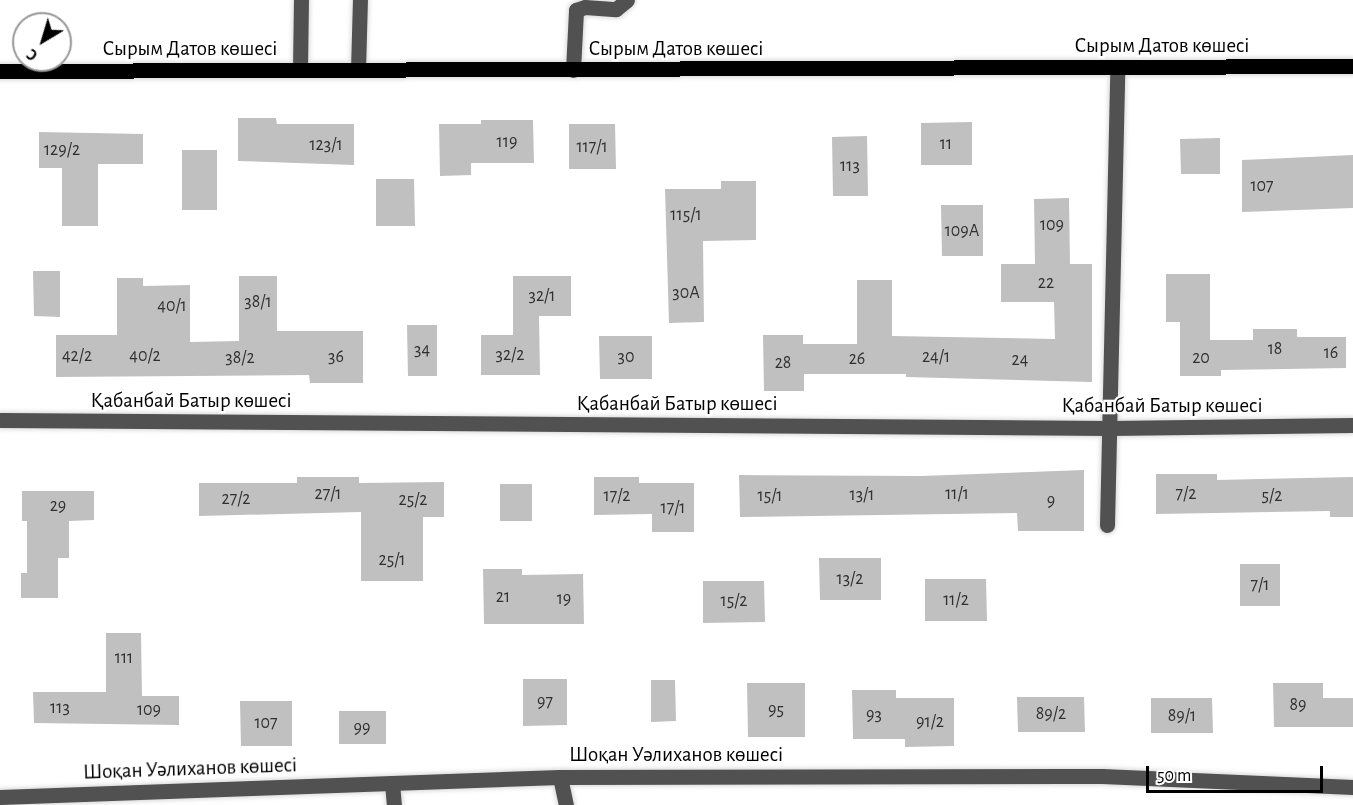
<!DOCTYPE html>
<html>
<head>
<meta charset="utf-8">
<style>
	body { margin:0 }
	#map { position:relative; width:1353px; height:805px; overflow:hidden; background:#fff; font-family:"Alegreya Sans",sans-serif }
	div>[style] { position:absolute }
	.building>* { inset:0; background:#c0c0c0 }
	.roads { filter:drop-shadow(0 0 2px #dbdbdb) drop-shadow(0 0 2px #dbdbdb) }
	.minor>* { height:15px; margin:-7.5px; padding:0 7.5px; transform-origin:7.5px; border-radius:7.5px; background:#515151 }
	.major>* { height:15px; margin:-7.5px; padding:0 7.5px; transform-origin:7.5px; border-radius:7.5px; background:#000 }
	span { translate:-50% -50%; white-space:nowrap; text-align:center; line-height:1.15; -webkit-text-stroke:4.5px #fff; paint-order:stroke }
	.number-label { font-size:18px; color:#303030 }
	.number-label span { -webkit-text-stroke-width:0 }
	.street-label { font-size:21px; color:#000 }
	.north { position:absolute; left:12px; top:12px; width:60px; height:60px; box-sizing:border-box; background:#fff; border:2px solid #999; border-radius:50%; rotate:218deg; font-size:16px; font-weight:700; line-height:24px; text-align:center; color:#000 }
	.north::after { content:''; display:block; margin:auto; width:21px; height:27px; background:#000; clip-path:polygon(50% 0,100% 100%,50% 72%,0 100%) }
	.scale { position:absolute; left:1146px; top:766px; width:177px; height:27px; box-sizing:border-box; border:3px solid #000; border-top:0; padding-left:8px; font-size:18px; line-height:21px; white-space:nowrap; color:#000; -webkit-text-stroke:4px #fff; paint-order:stroke }
</style>
</head>
<body>
<div id="map">
	<div class="building">
		<div style="clip-path:polygon(238px 118px,276px 118px,277px 124px,354px 124px,354px 165px,238px 161px)"></div>
		<div style="clip-path:polygon(481px 120px,533px 120px,534px 163px,471px 163px,471px 175px,440px 176px,439px 124px,481px 124px)"></div>
		<div style="clip-path:polygon(972px 122px,972px 165px,921px 165px,921px 123px)"></div>
		<div style="clip-path:polygon(569px 124px,615px 124px,616px 169px,569px 169px)"></div>
		<div style="clip-path:polygon(39px 132px,143px 134px,143px 164px,98px 164px,98px 226px,62px 226px,62px 168px,39px 168px)"></div>
		<div style="clip-path:polygon(867px 136px,868px 196px,833px 196px,832px 137px)"></div>
		<div style="clip-path:polygon(1220px 138px,1220px 174px,1181px 174px,1180px 139px)"></div>
		<div style="clip-path:polygon(182px 150px,217px 150px,217px 210px,182px 210px)"></div>
		<div style="clip-path:polygon(1353px 155px,1353px 208px,1242px 212px,1242px 160px)"></div>
		<div style="clip-path:polygon(376px 179px,414px 179px,415px 226px,376px 226px)"></div>
		<div style="clip-path:polygon(721px 181px,756px 181px,756px 240px,703px 241px,704px 322px,669px 323px,665px 189px,721px 189px)"></div>
		<div style="clip-path:polygon(1069px 198px,1070px 264px,1092px 264px,1092px 382px,906px 377px,906px 374px,804px 374px,804px 391px,764px 391px,763px 335px,803px 335px,803px 344px,857px 344px,857px 280px,892px 280px,892px 336px,1055px 339px,1054px 302px,1001px 302px,1001px 264px,1035px 264px,1034px 199px)"></div>
		<div style="clip-path:polygon(941px 205px,983px 205px,983px 256px,942px 256px)"></div>
		<div style="clip-path:polygon(33px 271px,60px 271px,60px 317px,34px 316px)"></div>
		<div style="clip-path:polygon(1166px 274px,1210px 274px,1210px 340px,1253px 340px,1253px 329px,1297px 329px,1297px 337px,1346px 337px,1346px 368px,1221px 370px,1221px 376px,1180px 376px,1180px 322px,1166px 322px)"></div>
		<div style="clip-path:polygon(239px 276px,277px 276px,277px 331px,363px 331px,363px 383px,310px 383px,309px 375px,56px 377px,56px 335px,117px 335px,117px 278px,143px 278px,143px 286px,190px 285px,190px 342px,239px 341px)"></div>
		<div style="clip-path:polygon(513px 276px,571px 276px,571px 316px,539px 316px,540px 375px,481px 375px,481px 335px,513px 335px)"></div>
		<div style="clip-path:polygon(407px 325px,437px 325px,437px 376px,408px 376px)"></div>
		<div style="clip-path:polygon(599px 336px,652px 336px,652px 379px,600px 379px)"></div>
		<div style="clip-path:polygon(1084px 470px,1084px 531px,1018px 531px,1017px 513px,740px 517px,739px 475px,921px 476px)"></div>
		<div style="clip-path:polygon(1156px 474px,1217px 474px,1217px 480px,1353px 477px,1353px 517px,1330px 517px,1330px 511px,1156px 514px)"></div>
		<div style="clip-path:polygon(297px 477px,359px 477px,359px 483px,444px 482px,444px 517px,423px 517px,423px 581px,361px 581px,361px 512px,199px 516px,199px 483px,297px 483px)"></div>
		<div style="clip-path:polygon(594px 477px,639px 477px,639px 483px,694px 483px,694px 532px,652px 532px,652px 514px,594px 515px)"></div>
		<div style="clip-path:polygon(500px 484px,532px 484px,532px 521px,500px 521px)"></div>
		<div style="clip-path:polygon(22px 491px,94px 491px,94px 520px,69px 521px,69px 558px,58px 558px,58px 598px,21px 598px,21px 573px,27px 573px,27px 521px,22px 521px)"></div>
		<div style="clip-path:polygon(819px 558px,881px 558px,881px 600px,820px 600px)"></div>
		<div style="clip-path:polygon(1240px 564px,1280px 564px,1280px 606px,1240px 606px)"></div>
		<div style="clip-path:polygon(483px 569px,522px 569px,522px 575px,583px 574px,584px 624px,484px 624px)"></div>
		<div style="clip-path:polygon(925px 579px,986px 579px,987px 621px,925px 621px)"></div>
		<div style="clip-path:polygon(703px 581px,764px 581px,765px 622px,703px 623px)"></div>
		<div style="clip-path:polygon(106px 633px,141px 633px,142px 696px,179px 696px,179px 725px,34px 723px,33px 692px,106px 692px)"></div>
		<div style="clip-path:polygon(523px 679px,567px 679px,567px 725px,523px 726px)"></div>
		<div style="clip-path:polygon(651px 680px,675px 680px,676px 721px,651px 722px)"></div>
		<div style="clip-path:polygon(747px 683px,805px 683px,805px 737px,748px 737px)"></div>
		<div style="clip-path:polygon(1273px 683px,1323px 683px,1323px 698px,1353px 698px,1353px 727px,1274px 727px)"></div>
		<div style="clip-path:polygon(852px 690px,896px 690px,896px 698px,954px 698px,954px 746px,905px 747px,905px 739px,853px 739px)"></div>
		<div style="clip-path:polygon(1017px 697px,1084px 697px,1085px 732px,1018px 732px)"></div>
		<div style="clip-path:polygon(1151px 698px,1212px 698px,1213px 733px,1151px 733px)"></div>
		<div style="clip-path:polygon(240px 701px,292px 701px,292px 746px,241px 746px)"></div>
		<div style="clip-path:polygon(339px 711px,386px 711px,386px 744px,339px 744px)"></div>
	</div>
	<div class="roads">
		<div class="minor">
			<div style="left:300px;top:70px;width:70px;rotate:-89.2deg"></div>
			<div style="left:358px;top:70px;width:70px;rotate:-88.4deg"></div>
			<div style="left:573px;top:70px;width:60px;rotate:-87.1deg"></div>
			<div style="left:576px;top:10px;width:9px;rotate:-18deg"></div>
			<div style="left:585px;top:7px;width:31px;rotate:4deg"></div>
			<div style="left:616px;top:9px;width:14px;rotate:-39deg"></div>
			<div style="left:0;top:420px;width:1109px;rotate:0.41deg"></div>
			<div style="left:1109px;top:428px;width:244px;rotate:-0.7deg"></div>
			<div style="left:1107px;top:525px;width:458px;rotate:-88.7deg"></div>
			<div style="left:560px;top:777px;width:29px;rotate:78deg"></div>
			<div style="left:392px;top:783px;width:22px;rotate:85deg"></div>
			<div style="left:0;top:797px;width:560px;rotate:-2.05deg"></div>
			<div style="left:560px;top:777px;width:542px;rotate:-0.11deg"></div>
			<div style="left:1102px;top:776px;width:251px;rotate:2.5deg"></div>
		</div>
		<div class="major">
			<div style="left:0;top:71px;width:1353px;rotate:-0.21deg"></div>
		</div>
	</div>
	<div class="number-label">
		<span style="left:507px;top:142px">119</span>
		<span style="left:946px;top:144px">11</span>
		<span style="left:326px;top:145px">123/1</span>
		<span style="left:592px;top:147px">117/1</span>
		<span style="left:62px;top:150px">129/2</span>
		<span style="left:850px;top:166px">113</span>
		<span style="left:1262px;top:186px">107</span>
		<span style="left:686px;top:215px">115/1</span>
		<span style="left:1052px;top:225px">109</span>
		<span style="left:962px;top:231px">109А</span>
		<span style="left:1046px;top:283px">22</span>
		<span style="left:686px;top:293px">30А</span>
		<span style="left:542px;top:296px">32/1</span>
		<span style="left:258px;top:302px">38/1</span>
		<span style="left:172px;top:306px">40/1</span>
		<span style="left:1275px;top:349px">18</span>
		<span style="left:422px;top:350px">34</span>
		<span style="left:1331px;top:353px">16</span>
		<span style="left:510px;top:355px">32/2</span>
		<span style="left:77px;top:356px">42/2</span>
		<span style="left:145px;top:356px">40/2</span>
		<span style="left:336px;top:357px">36</span>
		<span style="left:626px;top:357px">30</span>
		<span style="left:936px;top:357px">24/1</span>
		<span style="left:240px;top:358px">38/2</span>
		<span style="left:1201px;top:358px">20</span>
		<span style="left:857px;top:359px">26</span>
		<span style="left:1020px;top:360px">24</span>
		<span style="left:783px;top:363px">28</span>
		<span style="left:328px;top:494px">27/1</span>
		<span style="left:957px;top:494px">11/1</span>
		<span style="left:1186px;top:494px">7/2</span>
		<span style="left:862px;top:495px">13/1</span>
		<span style="left:617px;top:496px">17/2</span>
		<span style="left:770px;top:496px">15/1</span>
		<span style="left:1272px;top:496px">5/2</span>
		<span style="left:236px;top:499px">27/2</span>
		<span style="left:413px;top:500px">25/2</span>
		<span style="left:1051px;top:501px">9</span>
		<span style="left:58px;top:506px">29</span>
		<span style="left:673px;top:508px">17/1</span>
		<span style="left:392px;top:560px">25/1</span>
		<span style="left:850px;top:579px">13/2</span>
		<span style="left:1260px;top:585px">7/1</span>
		<span style="left:503px;top:597px">21</span>
		<span style="left:564px;top:599px">19</span>
		<span style="left:956px;top:600px">11/2</span>
		<span style="left:734px;top:601px">15/2</span>
		<span style="left:124px;top:658px">111</span>
		<span style="left:545px;top:702px">97</span>
		<span style="left:1298px;top:705px">89</span>
		<span style="left:60px;top:708px">113</span>
		<span style="left:149px;top:710px">109</span>
		<span style="left:776px;top:710px">95</span>
		<span style="left:1051px;top:714px">89/2</span>
		<span style="left:874px;top:715px">93</span>
		<span style="left:1182px;top:716px">89/1</span>
		<span style="left:930px;top:722px">91/2</span>
		<span style="left:266px;top:723px">107</span>
		<span style="left:362px;top:728px">99</span>
	</div>
	<div class="street-label">
		<span style="left:1162px;top:46px">Сырым Датов көшесі</span>
		<span style="left:190px;top:49px">Сырым Датов көшесі</span>
		<span style="left:676px;top:49px">Сырым Датов көшесі</span>
		<span style="left:191px;top:401px">Қабанбай Батыр көшесі</span>
		<span style="left:677px;top:404px">Қабанбай Батыр көшесі</span>
		<span style="left:1162px;top:406px">Қабанбай Батыр көшесі</span>
		<span style="left:676px;top:755px">Шоқан Уәлиханов көшесі</span>
		<span style="left:190px;top:769px;rotate:-2deg">Шоқан Уәлиханов көшесі</span>
	</div>
	<div class="north">С</div>
	<div class="scale">50 m</div>
</div>
</body>
</html>
